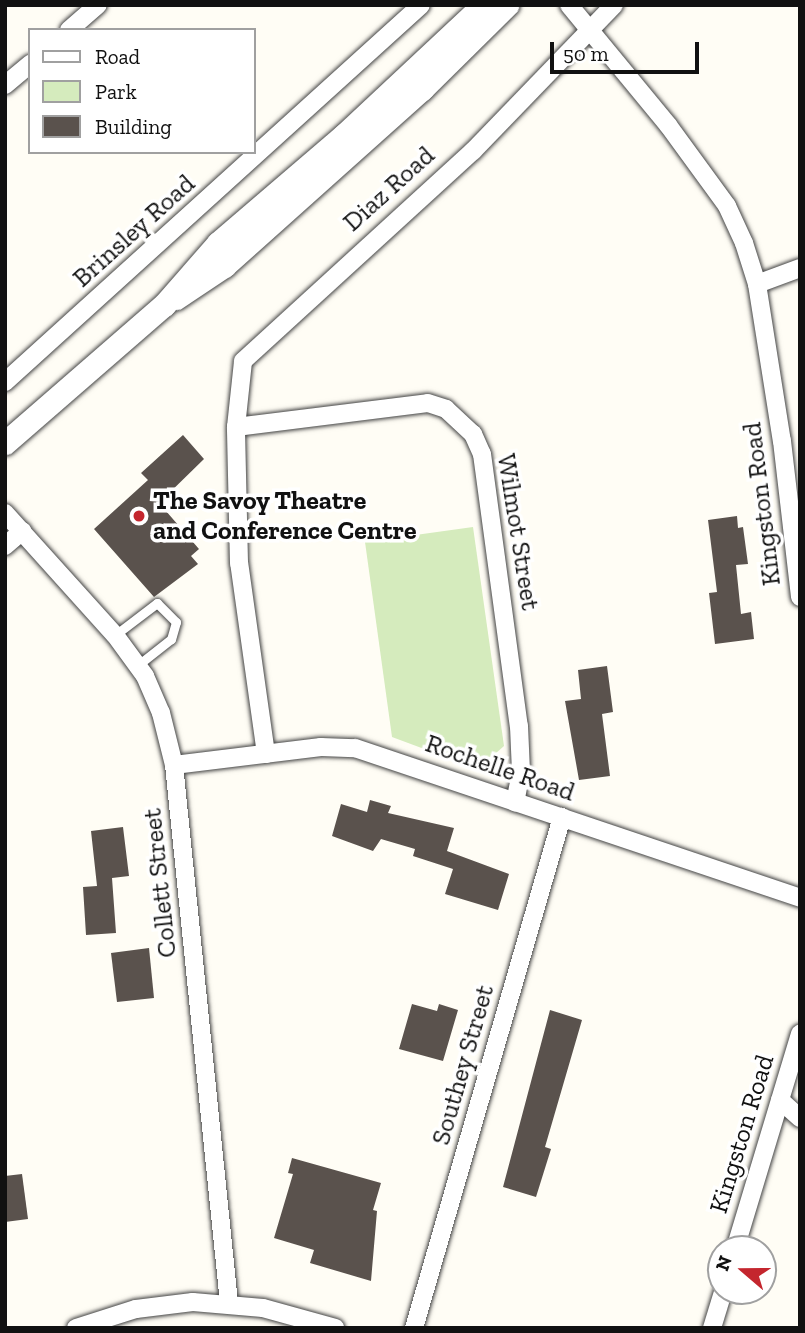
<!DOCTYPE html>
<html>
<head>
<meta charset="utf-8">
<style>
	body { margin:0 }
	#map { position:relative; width:805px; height:1333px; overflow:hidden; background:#fffdf5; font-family:"Zilla Slab",serif }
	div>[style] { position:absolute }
	.green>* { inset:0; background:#d5ebbd }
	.building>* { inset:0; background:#5a524d }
	.roads { filter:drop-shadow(0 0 2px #444) drop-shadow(0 0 2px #444) }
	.service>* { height:9px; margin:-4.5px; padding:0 4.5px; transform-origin:4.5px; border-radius:4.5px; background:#fff }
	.minor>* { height:18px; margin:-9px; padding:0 9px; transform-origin:9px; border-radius:9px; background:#fff }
	.tertiary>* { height:23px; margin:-11.5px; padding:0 11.5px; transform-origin:11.5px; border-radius:11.5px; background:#fff }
	.dots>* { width:19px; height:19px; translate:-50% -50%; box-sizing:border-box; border:4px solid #fff; border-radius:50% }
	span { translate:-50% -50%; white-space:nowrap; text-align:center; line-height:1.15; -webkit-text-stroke:7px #fff; paint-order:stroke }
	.street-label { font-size:26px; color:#111 }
	.poi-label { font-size:26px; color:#111; font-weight:700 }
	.left { translate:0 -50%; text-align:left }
	.frame { position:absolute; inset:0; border:7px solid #111; pointer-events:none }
	.legend { position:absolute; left:28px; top:28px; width:228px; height:126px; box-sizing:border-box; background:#fff; border:2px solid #a0a0a0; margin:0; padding:9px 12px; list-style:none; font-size:21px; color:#111 }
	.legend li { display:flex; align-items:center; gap:14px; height:35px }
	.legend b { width:35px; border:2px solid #a0a0a0 }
	.north { position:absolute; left:707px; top:1235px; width:70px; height:70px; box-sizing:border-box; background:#fff; border:2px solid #a0a0a0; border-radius:50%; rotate:290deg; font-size:19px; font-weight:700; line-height:28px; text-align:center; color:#111 }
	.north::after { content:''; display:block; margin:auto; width:24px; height:32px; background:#c4262e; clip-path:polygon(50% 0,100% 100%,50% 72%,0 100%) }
	.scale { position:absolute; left:550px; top:42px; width:149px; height:32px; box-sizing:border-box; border:4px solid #111; border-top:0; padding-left:9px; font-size:21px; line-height:24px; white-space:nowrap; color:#111; -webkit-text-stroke:5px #fff; paint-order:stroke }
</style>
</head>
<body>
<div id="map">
	<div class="green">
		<div style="clip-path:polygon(473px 527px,504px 746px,478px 769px,392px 737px,365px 542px)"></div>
	</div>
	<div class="building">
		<div style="clip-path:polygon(183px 435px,204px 459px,159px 503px,199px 549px,191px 556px,198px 564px,154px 597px,94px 529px,148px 480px,141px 473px)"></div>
		<div style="clip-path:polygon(737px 516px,738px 528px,743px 527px,748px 564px,736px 565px,741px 614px,751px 612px,754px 639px,715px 644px,709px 593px,717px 592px,708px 520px)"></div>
		<div style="clip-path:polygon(607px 666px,613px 712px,602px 714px,610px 776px,579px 780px,565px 701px,581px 699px,578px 670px)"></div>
		<div style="clip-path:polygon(370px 800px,391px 806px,388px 813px,454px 828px,447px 851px,509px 874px,498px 910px,445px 894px,453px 869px,413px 856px,415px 849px,381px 839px,373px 851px,332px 836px,341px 804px,367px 812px)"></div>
		<div style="clip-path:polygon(123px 827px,129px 876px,112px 878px,116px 933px,86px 935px,83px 887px,97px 886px,91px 831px)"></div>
		<div style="clip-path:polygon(149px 948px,154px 998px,117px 1002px,111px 953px)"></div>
		<div style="clip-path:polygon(412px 1004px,437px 1011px,439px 1004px,458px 1010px,443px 1061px,399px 1049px)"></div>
		<div style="clip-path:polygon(550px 1010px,582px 1020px,545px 1147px,551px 1149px,536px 1197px,503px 1187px)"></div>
		<div style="clip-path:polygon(292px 1158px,381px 1183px,373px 1210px,377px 1211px,371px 1281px,310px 1263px,314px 1250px,274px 1238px,293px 1174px,288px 1173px)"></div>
		<div style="clip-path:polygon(22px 1174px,28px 1219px,5px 1222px,5px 1176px)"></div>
	</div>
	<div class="roads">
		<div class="service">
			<div style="left:115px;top:635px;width:53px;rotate:-37.3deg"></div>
			<div style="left:157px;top:603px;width:27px;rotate:45deg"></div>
			<div style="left:176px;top:622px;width:18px;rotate:106deg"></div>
			<div style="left:171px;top:639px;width:42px;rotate:141.8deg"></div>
		</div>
		<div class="minor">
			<div style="left:569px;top:5px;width:156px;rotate:50.5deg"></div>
			<div style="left:668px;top:125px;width:100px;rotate:53.9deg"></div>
			<div style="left:727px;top:206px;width:41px;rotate:65.3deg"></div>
			<div style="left:744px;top:243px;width:43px;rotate:72.4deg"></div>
			<div style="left:757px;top:284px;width:159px;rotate:81deg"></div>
			<div style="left:782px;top:441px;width:157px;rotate:83.4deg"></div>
			<div style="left:69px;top:30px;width:38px;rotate:-41deg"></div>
			<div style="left:5px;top:85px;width:33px;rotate:-40deg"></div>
			<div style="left:757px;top:284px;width:46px;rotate:-20.4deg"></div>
			<div style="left:5px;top:382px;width:561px;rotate:-42.18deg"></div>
			<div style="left:236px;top:427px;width:193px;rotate:-7.1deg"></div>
			<div style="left:428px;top:403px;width:19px;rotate:18deg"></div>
			<div style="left:446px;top:409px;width:37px;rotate:43deg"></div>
			<div style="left:473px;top:434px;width:22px;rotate:66deg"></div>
			<div style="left:482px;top:454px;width:275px;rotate:82.3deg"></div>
			<div style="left:519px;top:726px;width:46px;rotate:87.5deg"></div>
			<div style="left:521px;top:772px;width:31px;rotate:101deg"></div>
			<div style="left:5px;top:513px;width:164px;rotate:48deg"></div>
			<div style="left:115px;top:635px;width:51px;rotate:53.8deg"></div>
			<div style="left:145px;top:676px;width:40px;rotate:66.6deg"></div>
			<div style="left:161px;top:713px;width:54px;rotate:76deg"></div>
			<div style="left:174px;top:765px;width:541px;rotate:84.16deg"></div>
			<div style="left:5px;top:546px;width:23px;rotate:-41deg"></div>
			<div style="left:266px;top:754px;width:193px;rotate:-98deg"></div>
			<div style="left:239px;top:563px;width:136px;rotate:-91.3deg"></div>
			<div style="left:236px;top:427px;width:66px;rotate:-83.9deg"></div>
			<div style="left:243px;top:361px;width:311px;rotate:-42.4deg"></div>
			<div style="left:473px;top:151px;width:203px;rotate:-46deg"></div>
			<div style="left:174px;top:765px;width:148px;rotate:-7deg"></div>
			<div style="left:321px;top:747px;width:34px;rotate:2deg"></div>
			<div style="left:355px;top:748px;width:470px;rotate:18.6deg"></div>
			<div style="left:780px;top:1100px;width:27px;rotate:42deg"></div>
			<div style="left:735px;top:1249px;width:225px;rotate:-73.2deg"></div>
			<div style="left:76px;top:1328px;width:63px;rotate:-17.6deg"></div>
			<div style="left:136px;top:1309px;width:57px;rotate:-7deg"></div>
			<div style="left:193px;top:1302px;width:70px;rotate:4.9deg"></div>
			<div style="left:263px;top:1308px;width:75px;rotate:15.5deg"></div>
			<div style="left:414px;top:1328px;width:532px;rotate:-73.85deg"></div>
			<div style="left:712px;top:1328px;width:39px;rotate:-73deg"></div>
		</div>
		<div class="tertiary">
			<div style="left:176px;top:298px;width:58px;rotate:-33.7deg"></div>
			<div style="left:224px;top:266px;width:266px;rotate:-41.8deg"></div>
			<div style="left:422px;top:89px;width:120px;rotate:-44.7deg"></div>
			<div style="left:5px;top:443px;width:211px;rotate:-41deg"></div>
			<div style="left:164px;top:305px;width:82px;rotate:-48.9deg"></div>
			<div style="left:218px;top:243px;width:166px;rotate:-40.6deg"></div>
			<div style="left:344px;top:135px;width:190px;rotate:-43.1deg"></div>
		</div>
	</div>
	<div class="dots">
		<div style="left:139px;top:516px;background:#c4262e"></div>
	</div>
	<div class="street-label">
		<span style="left:389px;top:189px;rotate:-42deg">Diaz Road</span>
		<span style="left:134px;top:231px;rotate:-42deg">Brinsley Road</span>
		<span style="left:762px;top:504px;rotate:-97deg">Kingston Road</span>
		<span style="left:518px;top:532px;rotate:81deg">Wilmot Street</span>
		<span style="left:500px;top:768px;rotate:19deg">Rochelle Road</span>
		<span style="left:160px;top:883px;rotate:-96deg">Collett Street</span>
		<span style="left:463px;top:1065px;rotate:-74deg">Southey Street</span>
		<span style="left:742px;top:1134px;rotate:-73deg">Kingston Road</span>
	</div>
	<div class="poi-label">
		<span class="left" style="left:153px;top:516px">The Savoy Theatre<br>and Conference Centre</span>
	</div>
	<div class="frame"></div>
	<ul class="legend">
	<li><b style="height:9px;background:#fff"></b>Road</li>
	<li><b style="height:19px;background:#d5ebbd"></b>Park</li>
	<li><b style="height:19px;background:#5a524d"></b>Building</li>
	</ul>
	<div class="north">N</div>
	<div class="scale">50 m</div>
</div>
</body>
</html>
